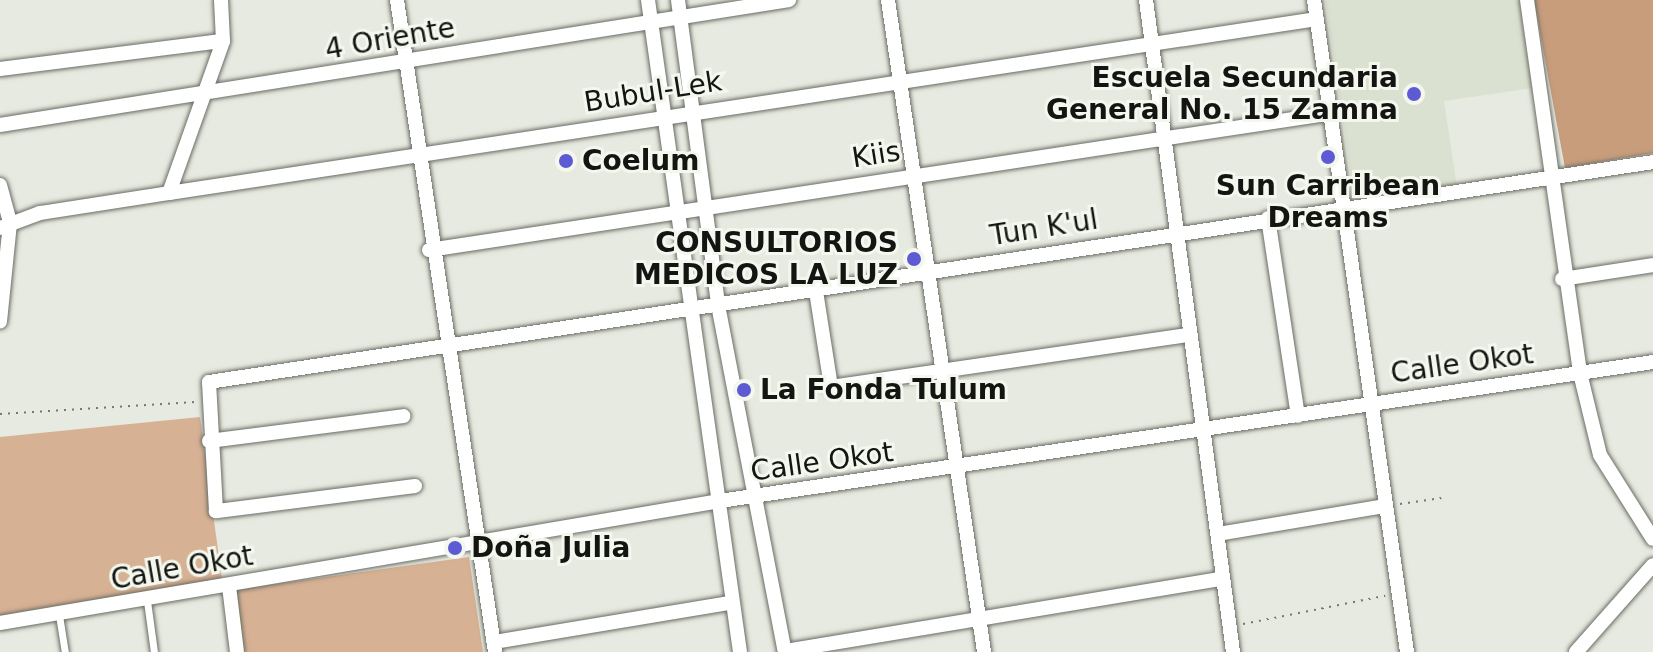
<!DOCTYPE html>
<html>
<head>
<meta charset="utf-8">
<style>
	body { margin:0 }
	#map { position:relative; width:1653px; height:652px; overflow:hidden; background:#e6eae0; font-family:"DejaVu Sans",sans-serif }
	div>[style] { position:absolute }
	.built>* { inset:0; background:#dbe1d0 }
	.green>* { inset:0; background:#d7b194 }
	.forest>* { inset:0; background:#c79d7c }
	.path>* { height:2px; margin-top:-1px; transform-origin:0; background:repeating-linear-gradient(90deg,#747670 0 2px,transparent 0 8px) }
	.roads { filter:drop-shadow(0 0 2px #6a6c64) drop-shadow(0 0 2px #6a6c64) }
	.lane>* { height:7px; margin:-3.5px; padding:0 3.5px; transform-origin:3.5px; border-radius:3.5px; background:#fff }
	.street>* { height:14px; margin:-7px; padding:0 7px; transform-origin:7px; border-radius:7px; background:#fff }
	.dots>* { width:22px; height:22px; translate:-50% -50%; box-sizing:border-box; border:4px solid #f3f7ed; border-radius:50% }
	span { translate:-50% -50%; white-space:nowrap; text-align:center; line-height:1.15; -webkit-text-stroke:6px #f3f7ed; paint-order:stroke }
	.street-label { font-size:28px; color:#141512 }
	.poi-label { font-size:28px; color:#141512; font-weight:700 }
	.right { translate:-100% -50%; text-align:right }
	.left { translate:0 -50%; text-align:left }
</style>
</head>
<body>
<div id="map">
	<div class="built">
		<div style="clip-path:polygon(1325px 0,1519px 0,1532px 88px,1444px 101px,1457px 187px,1355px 202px)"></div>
	</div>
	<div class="green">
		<div style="clip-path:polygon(200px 417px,223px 587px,0 623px,0 437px)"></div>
		<div style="clip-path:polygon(469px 557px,483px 652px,241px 652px,232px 590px)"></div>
	</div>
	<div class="forest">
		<div style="clip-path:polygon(1534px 0,1653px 0,1653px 153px,1565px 168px)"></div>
	</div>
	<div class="path">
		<div style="left:0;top:414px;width:196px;rotate:-3.5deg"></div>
		<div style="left:1400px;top:504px;width:42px;rotate:-8.1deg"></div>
		<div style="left:1243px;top:624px;width:145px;rotate:-11.2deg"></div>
	</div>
	<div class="roads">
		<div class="lane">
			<div style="left:147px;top:601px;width:51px;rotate:82.2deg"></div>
			<div style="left:59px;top:615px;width:37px;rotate:81deg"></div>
		</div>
		<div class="street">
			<div style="left:397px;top:0;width:659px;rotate:81.45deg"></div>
			<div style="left:648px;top:0;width:658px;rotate:81.97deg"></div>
			<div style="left:678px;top:0;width:308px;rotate:82.5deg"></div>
			<div style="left:718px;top:305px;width:353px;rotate:79.1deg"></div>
			<div style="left:888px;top:0;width:659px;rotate:81.62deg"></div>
			<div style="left:1146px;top:0;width:658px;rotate:82.4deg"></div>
			<div style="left:1314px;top:0;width:659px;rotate:81.88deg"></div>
			<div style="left:1527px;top:0;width:377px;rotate:81.9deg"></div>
			<div style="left:1580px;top:373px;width:84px;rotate:76.3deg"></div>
			<div style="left:1600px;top:455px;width:99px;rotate:57.8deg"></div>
			<div style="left:0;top:69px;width:225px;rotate:-7.2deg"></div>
			<div style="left:0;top:125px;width:799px;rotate:-9deg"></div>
			<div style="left:0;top:185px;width:39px;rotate:75deg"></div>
			<div style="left:10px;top:223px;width:99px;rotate:95.8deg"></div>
			<div style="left:169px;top:193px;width:161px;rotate:-70.4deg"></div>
			<div style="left:223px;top:41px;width:41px;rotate:-92.8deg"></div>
			<div style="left:1268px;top:218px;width:200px;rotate:81.4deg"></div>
			<div style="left:0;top:228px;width:43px;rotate:-20.6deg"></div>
			<div style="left:40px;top:213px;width:131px;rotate:-8.8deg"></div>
			<div style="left:169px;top:193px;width:1161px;rotate:-8.62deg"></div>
			<div style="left:429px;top:250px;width:914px;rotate:-8.62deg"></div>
			<div style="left:1562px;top:279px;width:92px;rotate:-8.7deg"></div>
			<div style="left:816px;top:291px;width:97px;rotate:81.1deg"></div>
			<div style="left:831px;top:387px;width:362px;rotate:-8.3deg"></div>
			<div style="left:209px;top:441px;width:196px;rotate:-7.3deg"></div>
			<div style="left:415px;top:486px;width:201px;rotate:172.8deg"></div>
			<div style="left:216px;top:511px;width:129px;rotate:-93.1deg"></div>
			<div style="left:209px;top:382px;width:1461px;rotate:-8.66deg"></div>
			<div style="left:1218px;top:534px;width:169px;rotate:-9.5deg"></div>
			<div style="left:229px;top:586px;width:66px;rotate:83.1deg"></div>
			<div style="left:0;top:623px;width:730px;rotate:-9.62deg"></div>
			<div style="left:720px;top:501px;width:943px;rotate:-8.47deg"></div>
			<div style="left:494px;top:642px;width:239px;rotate:-9.4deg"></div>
			<div style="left:785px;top:651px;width:443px;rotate:-9.4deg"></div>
			<div style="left:1576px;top:652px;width:116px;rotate:-48.5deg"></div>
		</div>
	</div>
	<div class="dots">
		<div style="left:1414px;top:94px;background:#5c5bd4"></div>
		<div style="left:1328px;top:157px;background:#5c5bd4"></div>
		<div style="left:566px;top:161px;background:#5c5bd4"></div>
		<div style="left:914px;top:259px;background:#5c5bd4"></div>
		<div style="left:744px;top:390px;background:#5c5bd4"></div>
		<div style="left:455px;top:548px;background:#5c5bd4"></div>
	</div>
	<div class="street-label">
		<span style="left:390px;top:39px;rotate:-10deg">4 Oriente</span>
		<span style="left:653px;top:92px;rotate:-9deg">Bubul-Lek</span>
		<span style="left:876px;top:155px;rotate:-9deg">Kiis</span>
		<span style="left:1044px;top:228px;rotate:-9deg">Tun K'ul</span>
		<span style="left:1462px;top:364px;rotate:-8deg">Calle Okot</span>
		<span style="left:822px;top:462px;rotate:-8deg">Calle Okot</span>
		<span style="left:182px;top:568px;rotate:-10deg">Calle Okot</span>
	</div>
	<div class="poi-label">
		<span class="right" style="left:1398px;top:94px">Escuela Secundaria<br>General No. 15 Zamna</span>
		<span class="left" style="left:582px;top:161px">Coelum</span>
		<span style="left:1328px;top:202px">Sun Carribean<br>Dreams</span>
		<span class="right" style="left:898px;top:259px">CONSULTORIOS<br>MEDICOS LA LUZ</span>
		<span class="left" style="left:760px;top:390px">La Fonda Tulum</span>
		<span class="left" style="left:471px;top:548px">Doña Julia</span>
	</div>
</div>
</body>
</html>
